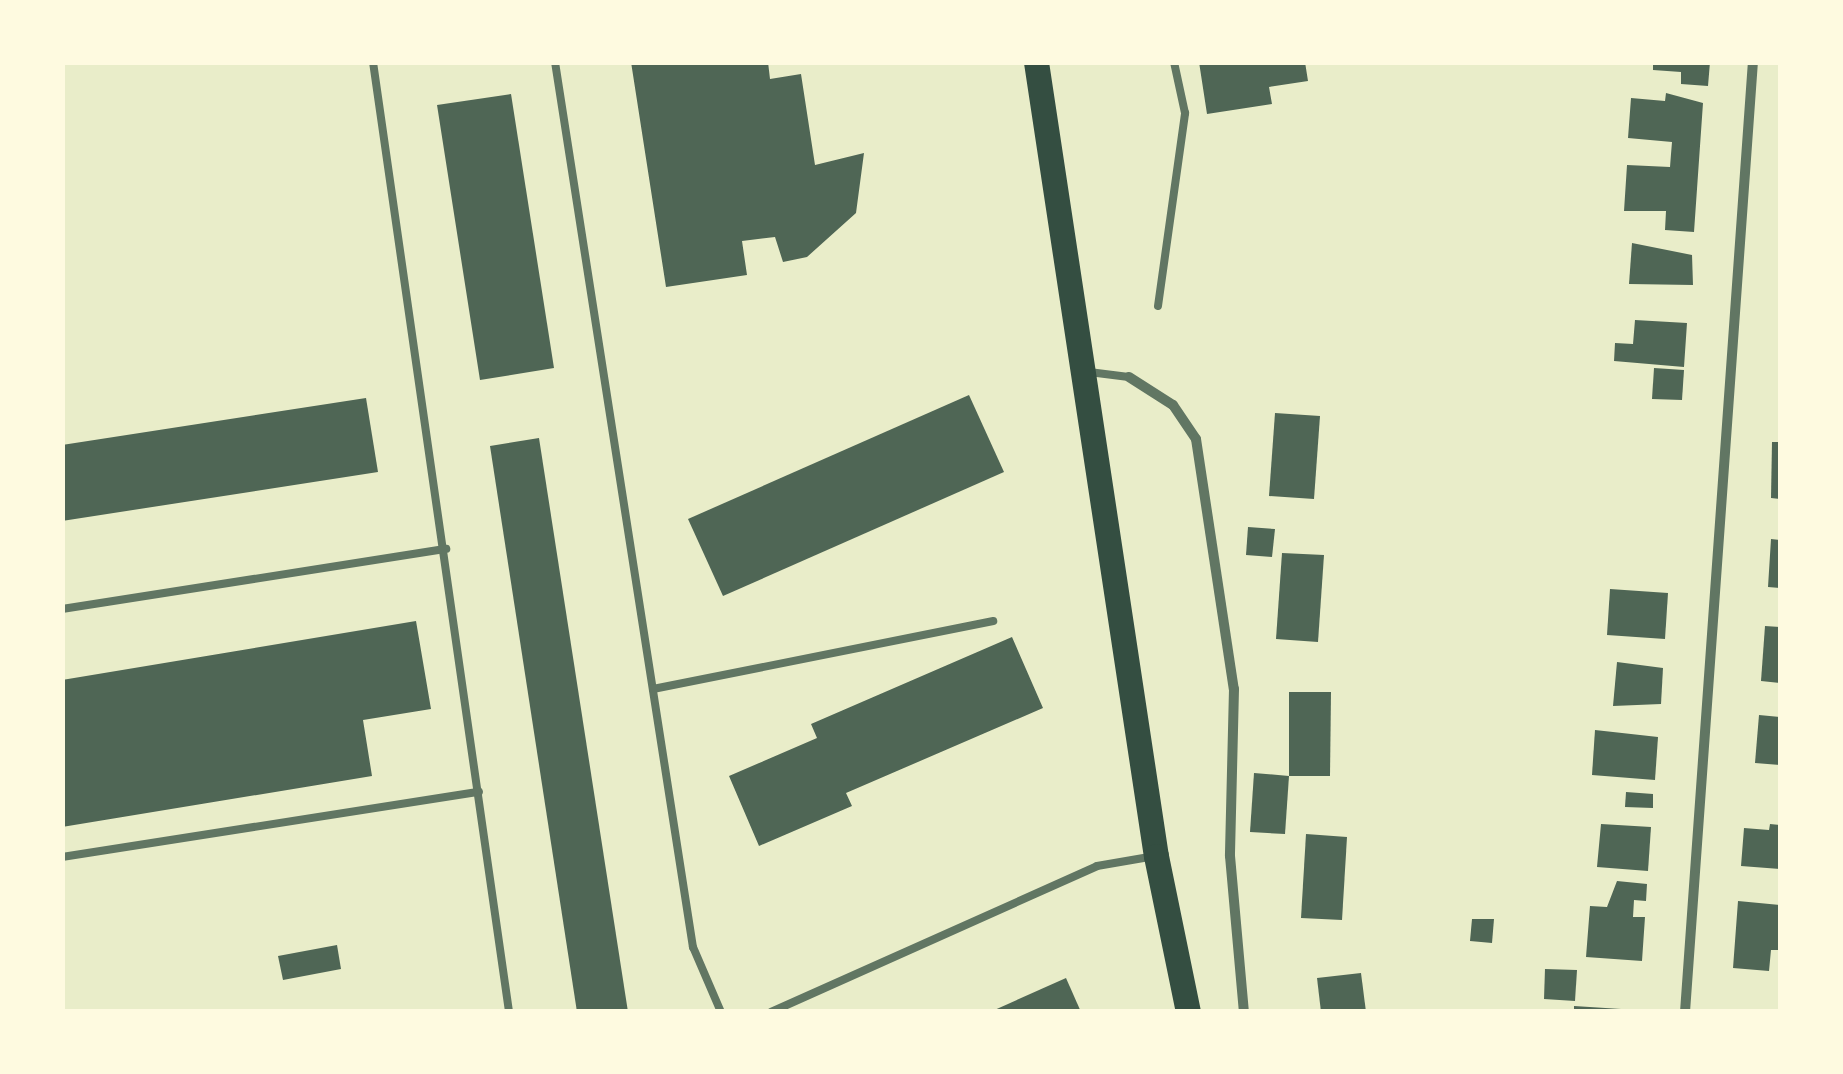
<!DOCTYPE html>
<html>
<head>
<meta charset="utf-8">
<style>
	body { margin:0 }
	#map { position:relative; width:1843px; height:1074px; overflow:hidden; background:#e9edc9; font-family:Manrope,sans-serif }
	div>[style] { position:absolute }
	.building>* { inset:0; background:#4f6655 }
	.service>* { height:8px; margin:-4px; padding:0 4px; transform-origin:4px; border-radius:4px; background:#617663 }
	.minor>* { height:10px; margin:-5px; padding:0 5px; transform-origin:5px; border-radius:5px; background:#617663 }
	.primary>* { height:25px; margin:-12.5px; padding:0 12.5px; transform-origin:12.5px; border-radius:12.5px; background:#344e41 }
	span { translate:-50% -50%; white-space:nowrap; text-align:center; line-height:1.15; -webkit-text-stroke:10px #fefae0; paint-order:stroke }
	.frame { position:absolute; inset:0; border:65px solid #fefae0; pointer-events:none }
</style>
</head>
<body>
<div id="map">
	<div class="building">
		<div style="clip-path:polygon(631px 62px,768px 62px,770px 79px,801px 74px,815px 165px,864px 153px,856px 213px,807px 257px,783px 262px,775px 237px,742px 241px,747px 275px,666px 287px)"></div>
		<div style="clip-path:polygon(1199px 62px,1305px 62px,1308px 81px,1269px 87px,1272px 104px,1207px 114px)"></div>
		<div style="clip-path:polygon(1653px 62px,1710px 62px,1708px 86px,1681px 84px,1681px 72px,1653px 70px)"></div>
		<div style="clip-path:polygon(1666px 93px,1703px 103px,1694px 232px,1665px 230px,1666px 211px,1624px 211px,1627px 165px,1670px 167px,1671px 154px,1672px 142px,1628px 138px,1631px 98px,1665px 101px)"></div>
		<div style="clip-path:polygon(511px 94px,554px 368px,480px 380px,437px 105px)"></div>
		<div style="clip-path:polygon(1632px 243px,1692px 255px,1693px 285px,1629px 284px)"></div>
		<div style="clip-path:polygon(1635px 320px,1687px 323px,1684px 367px,1614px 361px,1615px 343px,1633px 344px)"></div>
		<div style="clip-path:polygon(1654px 368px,1684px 370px,1682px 400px,1652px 399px)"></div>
		<div style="clip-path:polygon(969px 395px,1004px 472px,723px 596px,688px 519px)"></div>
		<div style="clip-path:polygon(366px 398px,378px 472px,62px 521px,62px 445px)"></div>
		<div style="clip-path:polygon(1275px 413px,1320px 416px,1314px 499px,1269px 496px)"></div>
		<div style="clip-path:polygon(539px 438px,628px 1012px,577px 1012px,490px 446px)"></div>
		<div style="clip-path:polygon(1772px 442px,1780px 442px,1780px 499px,1771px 498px)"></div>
		<div style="clip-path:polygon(1248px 527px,1275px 529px,1272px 557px,1246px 555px)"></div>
		<div style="clip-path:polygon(1771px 539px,1780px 540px,1780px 588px,1768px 587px)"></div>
		<div style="clip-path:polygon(1282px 553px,1324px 555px,1318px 642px,1276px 639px)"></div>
		<div style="clip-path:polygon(1610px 589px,1668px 593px,1665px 639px,1607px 635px)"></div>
		<div style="clip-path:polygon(416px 621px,431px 709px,363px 720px,372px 776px,62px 827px,62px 680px)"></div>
		<div style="clip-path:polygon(1765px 626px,1780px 627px,1780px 683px,1761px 681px)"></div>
		<div style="clip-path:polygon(1012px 637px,1043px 708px,846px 793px,852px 806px,759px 846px,729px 776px,817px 738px,811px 724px)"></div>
		<div style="clip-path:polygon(1617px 662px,1663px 668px,1661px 704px,1613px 706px)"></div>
		<div style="clip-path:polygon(1289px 692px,1331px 692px,1330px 776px,1289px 776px)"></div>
		<div style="clip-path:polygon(1759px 715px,1780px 717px,1780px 765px,1755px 763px)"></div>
		<div style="clip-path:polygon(1595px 730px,1658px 737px,1655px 780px,1592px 775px)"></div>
		<div style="clip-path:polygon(1254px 773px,1289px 776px,1285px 834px,1250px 832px)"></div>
		<div style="clip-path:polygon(1626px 792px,1653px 794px,1653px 808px,1625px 807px)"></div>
		<div style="clip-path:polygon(1601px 824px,1651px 827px,1648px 871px,1597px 867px)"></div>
		<div style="clip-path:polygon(1770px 824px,1780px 825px,1780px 869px,1741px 866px,1744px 828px,1769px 830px)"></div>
		<div style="clip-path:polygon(1306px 834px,1347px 837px,1342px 920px,1301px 918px)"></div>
		<div style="clip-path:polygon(1617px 881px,1647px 884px,1646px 901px,1634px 900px,1633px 917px,1645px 917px,1642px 961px,1586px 957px,1590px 906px,1607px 907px)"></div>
		<div style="clip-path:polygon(1738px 901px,1780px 905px,1780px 950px,1771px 950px,1769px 971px,1733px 968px)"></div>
		<div style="clip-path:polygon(1472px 919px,1494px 919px,1492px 943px,1470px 941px)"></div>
		<div style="clip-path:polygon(337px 945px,341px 969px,283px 980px,278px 956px)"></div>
		<div style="clip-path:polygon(1545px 969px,1577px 970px,1575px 1001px,1544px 999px)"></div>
		<div style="clip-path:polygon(1361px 973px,1366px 1012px,1321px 1012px,1317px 978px)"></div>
		<div style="clip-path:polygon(1066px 978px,1081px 1012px,990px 1012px)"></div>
		<div style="clip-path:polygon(1574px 1006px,1621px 1009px,1621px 1012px,1574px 1012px)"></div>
	</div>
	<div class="service">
		<div style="left:373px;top:62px;width:960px;rotate:81.85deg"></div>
		<div style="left:555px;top:62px;width:896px;rotate:81.14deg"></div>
		<div style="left:693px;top:947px;width:71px;rotate:66.7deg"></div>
		<div style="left:1158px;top:306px;width:195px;rotate:-82deg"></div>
		<div style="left:1185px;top:113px;width:52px;rotate:-102.2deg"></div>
		<div style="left:1089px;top:372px;width:40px;rotate:7.1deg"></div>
		<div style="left:62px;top:609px;width:389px;rotate:-8.9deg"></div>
		<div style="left:653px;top:689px;width:347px;rotate:-11.3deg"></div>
		<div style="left:62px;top:857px;width:422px;rotate:-8.9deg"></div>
		<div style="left:771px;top:1012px;width:357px;rotate:-24.1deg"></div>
		<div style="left:1097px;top:866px;width:53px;rotate:-9.8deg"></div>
	</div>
	<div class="minor">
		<div style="left:1129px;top:377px;width:52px;rotate:32.5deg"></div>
		<div style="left:1173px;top:405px;width:41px;rotate:55.9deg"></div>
		<div style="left:1196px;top:439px;width:253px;rotate:81.4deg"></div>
		<div style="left:1234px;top:689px;width:167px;rotate:91.4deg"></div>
		<div style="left:1230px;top:856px;width:157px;rotate:84.9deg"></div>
		<div style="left:1685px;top:1012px;width:952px;rotate:-85.91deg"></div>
	</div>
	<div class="primary">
		<div style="left:1036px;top:62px;width:803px;rotate:81.41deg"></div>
		<div style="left:1156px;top:856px;width:159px;rotate:78.4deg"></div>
	</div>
	<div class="frame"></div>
</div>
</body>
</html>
